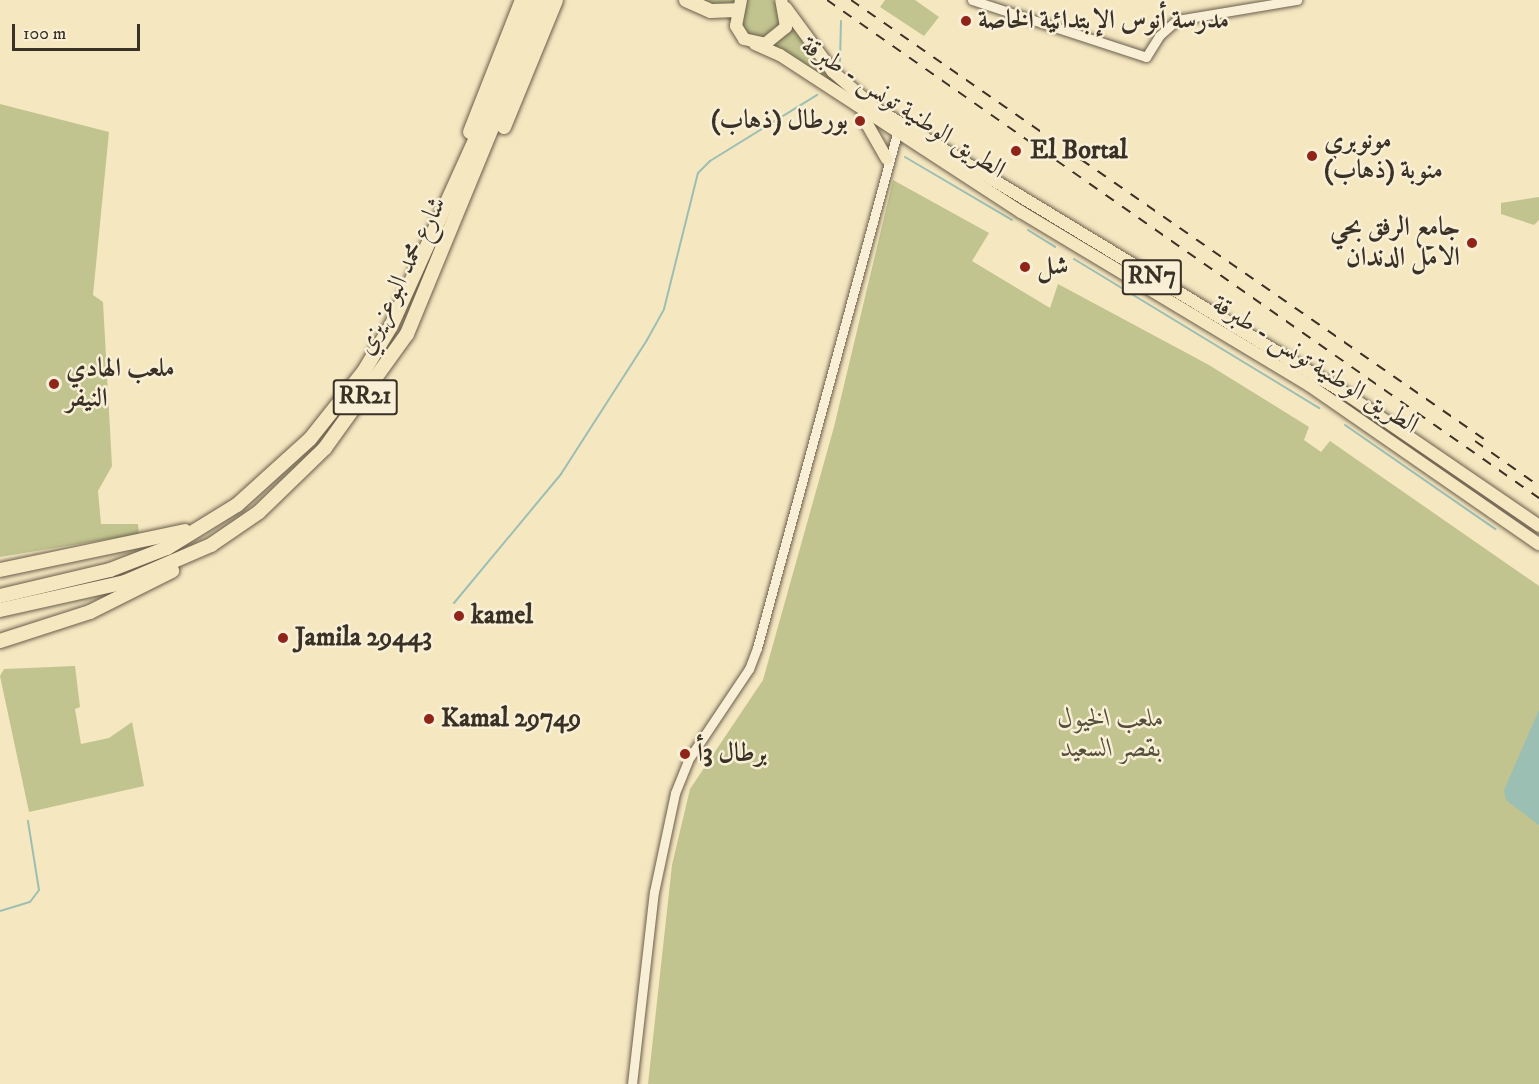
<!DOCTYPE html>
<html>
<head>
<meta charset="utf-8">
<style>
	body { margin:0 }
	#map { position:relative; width:1539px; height:1084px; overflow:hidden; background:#f5e7c0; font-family:"IM FELL DW Pica",Amiri,serif }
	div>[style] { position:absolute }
	.green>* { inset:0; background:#c1c48e }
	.water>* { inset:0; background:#9cbfb4 }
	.stream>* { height:2px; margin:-1px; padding:0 1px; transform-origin:1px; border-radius:1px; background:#9cbfb4 }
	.roads { filter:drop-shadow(0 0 2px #695e4c) drop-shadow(0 0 2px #695e4c) }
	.tertiary>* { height:9px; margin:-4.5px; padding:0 4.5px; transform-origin:4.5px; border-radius:4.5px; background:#f8efd6 }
	.primary>* { height:12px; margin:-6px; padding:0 6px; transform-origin:6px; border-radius:6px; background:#f5e7c0 }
	.motorway>* { height:14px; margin:-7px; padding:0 7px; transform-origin:7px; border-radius:7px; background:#f5e7c0 }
	.rail>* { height:2px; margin-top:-1px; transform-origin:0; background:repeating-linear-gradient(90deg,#3a3126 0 10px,transparent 0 20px) }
	.dots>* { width:16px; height:16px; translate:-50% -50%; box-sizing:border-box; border:3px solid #f8efd6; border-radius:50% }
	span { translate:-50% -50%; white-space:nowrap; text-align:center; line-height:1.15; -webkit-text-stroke:5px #f8efd6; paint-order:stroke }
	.shield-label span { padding:2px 4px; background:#f8efd6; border:2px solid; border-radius:4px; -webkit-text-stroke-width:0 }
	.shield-label { font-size:24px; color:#3a3126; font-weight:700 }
	.poi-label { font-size:26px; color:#3a3126; font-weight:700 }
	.left { translate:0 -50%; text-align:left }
	.right { translate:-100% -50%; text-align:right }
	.street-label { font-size:26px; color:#3a3126 }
	.park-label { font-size:26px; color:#554e3b; font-style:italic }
	.scale { position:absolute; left:12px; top:24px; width:128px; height:27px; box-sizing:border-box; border:3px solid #3a3126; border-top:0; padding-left:8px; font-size:18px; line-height:21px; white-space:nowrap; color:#3a3126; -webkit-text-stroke:4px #f8efd6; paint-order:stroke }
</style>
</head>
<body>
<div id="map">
	<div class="green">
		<div style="clip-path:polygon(687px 0,773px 0,826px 74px,821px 77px,752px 38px,722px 15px)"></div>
		<div style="clip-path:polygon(885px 0,915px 0,939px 17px,924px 36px,880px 7px)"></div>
		<div style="clip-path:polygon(0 104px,109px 132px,93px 295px,103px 302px,112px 466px,98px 491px,101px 524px,138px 524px,139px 534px,0 557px)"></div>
		<div style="clip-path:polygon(893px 180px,989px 233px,972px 261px,1050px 308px,1058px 284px,1209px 365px,1309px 427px,1304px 440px,1321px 452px,1330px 441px,1539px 586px,1539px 1084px,648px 1084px,672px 865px,690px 789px,763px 680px,834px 427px)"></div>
		<div style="clip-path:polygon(1539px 197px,1539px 220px,1534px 225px,1501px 214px,1501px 203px)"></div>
		<div style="clip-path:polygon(75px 666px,80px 707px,75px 709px,81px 744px,109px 738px,132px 722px,144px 786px,29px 812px,0 676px,4px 669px)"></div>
	</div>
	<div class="water">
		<div style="clip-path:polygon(1539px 710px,1539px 825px,1506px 800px,1504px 790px)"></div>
	</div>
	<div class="stream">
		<div style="left:840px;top:61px;width:40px;rotate:-88.6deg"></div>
		<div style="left:905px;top:157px;width:124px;rotate:30.5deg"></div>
		<div style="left:1028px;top:230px;width:32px;rotate:32deg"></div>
		<div style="left:1074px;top:259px;width:287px;rotate:31.3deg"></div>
		<div style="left:1345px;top:425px;width:183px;rotate:34.7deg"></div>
		<div style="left:454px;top:603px;width:168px;rotate:-50.3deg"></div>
		<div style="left:561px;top:474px;width:159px;rotate:-57.3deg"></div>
		<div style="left:647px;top:340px;width:35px;rotate:-61deg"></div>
		<div style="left:664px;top:309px;width:140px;rotate:-76deg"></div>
		<div style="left:698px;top:173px;width:17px;rotate:-45deg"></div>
		<div style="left:710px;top:161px;width:126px;rotate:-31.7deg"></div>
		<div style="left:0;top:911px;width:31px;rotate:-17deg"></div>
		<div style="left:30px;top:902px;width:15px;rotate:-53deg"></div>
		<div style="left:39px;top:890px;width:70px;rotate:-99.1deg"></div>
	</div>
	<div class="roads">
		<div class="tertiary">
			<div style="left:972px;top:0;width:183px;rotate:18.1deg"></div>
			<div style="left:1146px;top:57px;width:25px;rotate:-58deg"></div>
			<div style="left:1159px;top:36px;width:24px;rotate:-42deg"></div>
			<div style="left:1177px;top:20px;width:122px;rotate:-9.5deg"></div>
			<div style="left:632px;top:1084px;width:193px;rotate:-83.5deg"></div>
			<div style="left:654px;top:892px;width:101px;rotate:-78deg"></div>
			<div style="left:675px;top:793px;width:35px;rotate:-68deg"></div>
			<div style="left:688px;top:760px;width:110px;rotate:-56.2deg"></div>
			<div style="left:749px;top:669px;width:22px;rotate:-69deg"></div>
			<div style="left:757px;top:648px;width:541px;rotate:-74.78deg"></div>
		</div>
		<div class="primary">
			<div style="left:741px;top:0;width:26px;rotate:101deg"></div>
			<div style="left:736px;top:26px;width:15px;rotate:58deg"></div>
			<div style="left:744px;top:39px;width:22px;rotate:13deg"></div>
			<div style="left:765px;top:44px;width:27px;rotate:-39deg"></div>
			<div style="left:786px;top:27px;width:27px;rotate:-100deg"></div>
			<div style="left:786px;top:8px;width:79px;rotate:53.7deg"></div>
			<div style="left:833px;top:72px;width:55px;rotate:40.6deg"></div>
			<div style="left:875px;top:108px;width:553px;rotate:31.25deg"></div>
			<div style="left:1348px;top:395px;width:232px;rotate:34.4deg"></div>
			<div style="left:755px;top:44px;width:27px;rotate:24deg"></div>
			<div style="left:780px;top:55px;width:288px;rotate:33.1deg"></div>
			<div style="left:1021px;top:212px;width:336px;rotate:31deg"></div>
			<div style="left:1309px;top:385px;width:280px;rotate:34.7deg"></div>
			<div style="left:863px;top:117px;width:48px;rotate:60.3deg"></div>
		</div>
		<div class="motorway">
			<div style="left:686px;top:0;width:27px;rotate:24deg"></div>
			<div style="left:711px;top:11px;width:25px;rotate:-2deg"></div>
			<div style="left:504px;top:127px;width:137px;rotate:-67.7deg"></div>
			<div style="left:470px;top:132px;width:142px;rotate:-68.5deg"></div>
			<div style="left:0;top:570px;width:189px;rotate:-11.9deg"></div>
			<div style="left:0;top:596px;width:113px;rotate:-13.3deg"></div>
			<div style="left:110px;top:570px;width:61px;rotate:-21.1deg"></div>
			<div style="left:167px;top:548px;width:82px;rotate:-31.6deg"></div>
			<div style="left:237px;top:505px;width:98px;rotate:-42.1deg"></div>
			<div style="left:310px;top:439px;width:87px;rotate:-51.5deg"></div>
			<div style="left:364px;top:371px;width:52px;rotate:-59deg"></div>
			<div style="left:391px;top:326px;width:250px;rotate:-65.7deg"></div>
			<div style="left:494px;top:98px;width:105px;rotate:-68.8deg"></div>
			<div style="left:0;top:610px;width:128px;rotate:-12.6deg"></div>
			<div style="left:125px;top:582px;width:94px;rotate:-23.3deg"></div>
			<div style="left:211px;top:545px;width:58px;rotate:-34.5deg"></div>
			<div style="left:259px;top:512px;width:92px;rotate:-44.1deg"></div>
			<div style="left:325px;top:448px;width:140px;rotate:-54.3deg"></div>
			<div style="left:407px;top:334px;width:361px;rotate:-67.6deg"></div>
			<div style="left:0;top:641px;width:95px;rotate:-17.9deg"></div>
			<div style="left:90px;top:612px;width:92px;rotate:-26.6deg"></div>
		</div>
	</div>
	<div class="rail">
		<div style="left:827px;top:0;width:869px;rotate:34.97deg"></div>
		<div style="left:851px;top:0;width:774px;rotate:34.74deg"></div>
		<div style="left:1475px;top:441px;width:78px;rotate:35.1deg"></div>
	</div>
	<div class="dots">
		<div style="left:966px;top:21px;background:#8f2418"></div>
		<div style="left:860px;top:121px;background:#8f2418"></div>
		<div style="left:1016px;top:151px;background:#8f2418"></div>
		<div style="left:1312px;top:156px;background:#8f2418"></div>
		<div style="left:1472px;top:243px;background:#8f2418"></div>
		<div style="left:1025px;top:267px;background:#8f2418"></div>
		<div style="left:54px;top:384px;background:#8f2418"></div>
		<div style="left:459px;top:616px;background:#8f2418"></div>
		<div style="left:283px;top:638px;background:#8f2418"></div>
		<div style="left:429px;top:719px;background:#8f2418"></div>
		<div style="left:685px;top:754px;background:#8f2418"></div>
	</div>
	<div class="shield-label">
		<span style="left:1152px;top:277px">RN7</span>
		<span style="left:365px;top:397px">RR21</span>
	</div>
	<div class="poi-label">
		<span class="left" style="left:978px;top:21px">مدرسة أنوس الإبتدائية الخاصة</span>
		<span class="right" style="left:848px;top:121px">بورطال (ذهاب)</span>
		<span class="left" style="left:1324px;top:156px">مونوبري<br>منوبة (ذهاب)</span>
		<span class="left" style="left:1030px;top:151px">El Bortal</span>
		<span class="right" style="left:1460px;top:243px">جامع الرفق بحي<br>الامل الدندان</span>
		<span class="left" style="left:1037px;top:267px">شل</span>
		<span class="left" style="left:66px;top:384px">ملعب الهادي<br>النيفر</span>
		<span class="left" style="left:471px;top:616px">kamel</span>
		<span class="left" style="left:295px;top:638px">Jamila 29443</span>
		<span class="left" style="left:441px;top:719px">Kamal 29749</span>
		<span class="left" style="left:697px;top:754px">برطال 3أ</span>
	</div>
	<div class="street-label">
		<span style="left:903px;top:108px;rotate:33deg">الطريق الوطنية تونس - طبرقة</span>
		<span style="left:402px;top:276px;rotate:-64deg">شارع محمد البوعزيزي</span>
		<span style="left:1315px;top:365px;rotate:32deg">الطريق الوطنية تونس - طبرقة</span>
	</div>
	<div class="park-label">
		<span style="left:1111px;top:734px">ملعب الخيول<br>بقصر السعيد</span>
	</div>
	<div class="scale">100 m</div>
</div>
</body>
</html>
